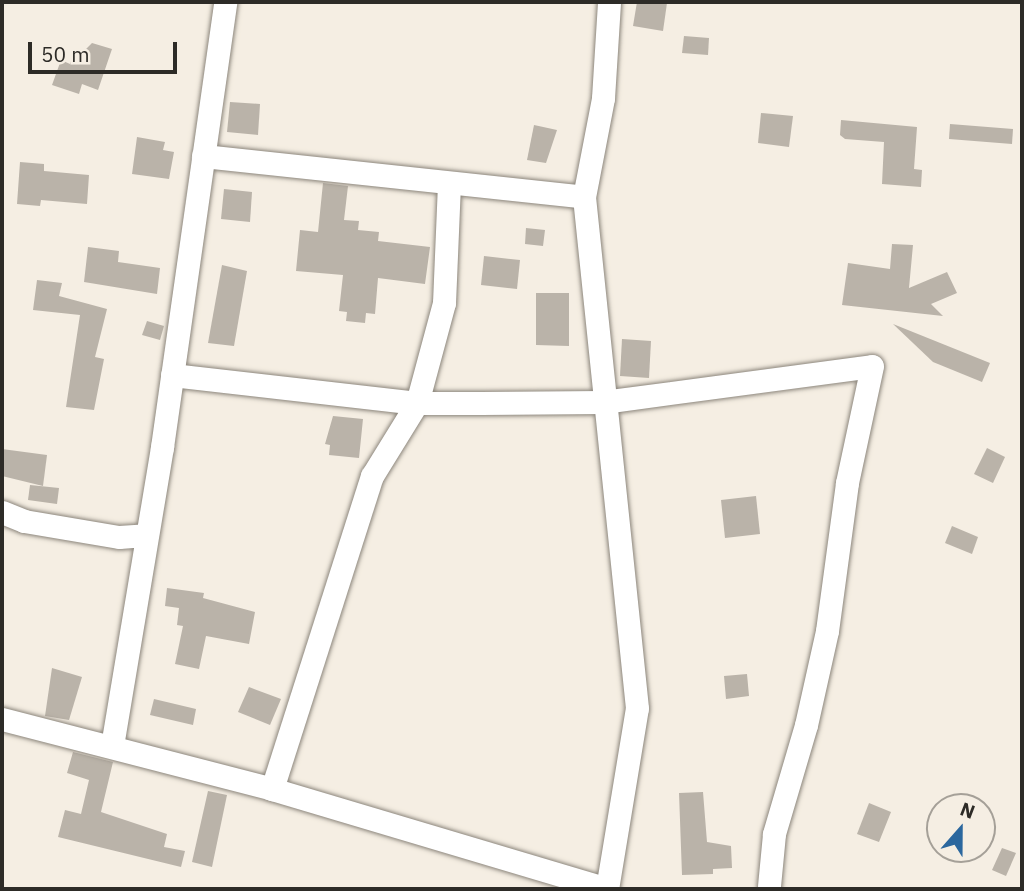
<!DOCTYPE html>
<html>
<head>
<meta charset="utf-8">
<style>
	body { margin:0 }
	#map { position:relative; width:1024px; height:891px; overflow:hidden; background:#f5eee3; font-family:"IBM Plex Sans",sans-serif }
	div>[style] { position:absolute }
	.building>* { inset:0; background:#bab3a9 }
	.roads { filter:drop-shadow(0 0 2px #8c867c) drop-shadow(0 0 2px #8c867c) }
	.minor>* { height:23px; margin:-11.5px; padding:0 11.5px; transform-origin:11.5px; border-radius:11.5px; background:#fff }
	span { translate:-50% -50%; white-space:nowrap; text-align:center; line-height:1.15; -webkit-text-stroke:7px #f5eee3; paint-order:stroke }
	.frame { position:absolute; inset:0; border:4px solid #2d2b27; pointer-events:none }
	.north { position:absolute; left:926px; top:793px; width:70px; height:70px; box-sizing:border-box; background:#f5eee3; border:2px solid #a5a098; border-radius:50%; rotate:21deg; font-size:19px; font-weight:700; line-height:28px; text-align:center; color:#2d2b27 }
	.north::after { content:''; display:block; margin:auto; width:24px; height:32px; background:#2b679e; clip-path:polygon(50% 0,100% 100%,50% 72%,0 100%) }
	.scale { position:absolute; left:28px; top:42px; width:149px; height:32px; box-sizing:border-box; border:4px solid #2d2b27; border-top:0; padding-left:9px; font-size:21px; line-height:24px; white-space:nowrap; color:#2d2b27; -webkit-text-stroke:5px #f5eee3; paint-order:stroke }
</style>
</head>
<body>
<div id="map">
	<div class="building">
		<div style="clip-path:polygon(637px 2px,667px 3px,663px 31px,633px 26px)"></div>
		<div style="clip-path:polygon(684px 36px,709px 38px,708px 55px,682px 53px)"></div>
		<div style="clip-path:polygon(92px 43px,112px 49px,98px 90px,82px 84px,79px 94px,52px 85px,61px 60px,70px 64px,74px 52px,81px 54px)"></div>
		<div style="clip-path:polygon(230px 102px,260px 104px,258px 135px,227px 132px)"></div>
		<div style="clip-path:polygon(761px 113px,793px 116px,789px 147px,758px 143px)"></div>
		<div style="clip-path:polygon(841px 120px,917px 127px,914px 169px,922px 170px,921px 187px,882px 184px,884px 142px,845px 139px,840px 135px)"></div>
		<div style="clip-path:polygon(950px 124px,1013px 129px,1012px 144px,949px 139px)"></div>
		<div style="clip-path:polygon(534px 125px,557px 130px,546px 163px,527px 160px)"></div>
		<div style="clip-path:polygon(137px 137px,165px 142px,163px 150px,174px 152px,169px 179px,132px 174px)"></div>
		<div style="clip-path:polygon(20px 162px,44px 164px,44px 171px,89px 175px,87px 204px,41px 200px,40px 206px,17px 204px)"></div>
		<div style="clip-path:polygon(323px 183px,348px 186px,344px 220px,359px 221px,358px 230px,379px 232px,378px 241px,430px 247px,425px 284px,378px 278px,375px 314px,366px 313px,365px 323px,346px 321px,347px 312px,339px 311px,343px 275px,296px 271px,300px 230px,318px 232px)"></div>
		<div style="clip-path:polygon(224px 189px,252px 192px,250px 222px,221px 219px)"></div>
		<div style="clip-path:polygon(526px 228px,545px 230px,543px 246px,525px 244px)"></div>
		<div style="clip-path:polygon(892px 244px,913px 245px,909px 288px,947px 272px,957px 293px,931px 304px,943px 316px,842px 305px,848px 263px,890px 269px)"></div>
		<div style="clip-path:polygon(88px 247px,119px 251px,118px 262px,160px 268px,157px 294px,84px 282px)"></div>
		<div style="clip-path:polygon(484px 256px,520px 260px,517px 289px,481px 285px)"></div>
		<div style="clip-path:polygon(222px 265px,247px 271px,234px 346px,208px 343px)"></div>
		<div style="clip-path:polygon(37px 280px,62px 283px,59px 296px,107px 309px,95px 357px,104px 359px,94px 410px,66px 407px,80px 315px,33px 310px)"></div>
		<div style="clip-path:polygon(536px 293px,569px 293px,569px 346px,536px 345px)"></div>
		<div style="clip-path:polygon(147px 321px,164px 326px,160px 340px,142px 335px)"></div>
		<div style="clip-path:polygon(893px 324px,990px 363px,982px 382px,933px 362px)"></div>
		<div style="clip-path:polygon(622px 339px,651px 341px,649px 378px,620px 376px)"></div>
		<div style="clip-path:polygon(333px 416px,363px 419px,359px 458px,329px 455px,330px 445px,325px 444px)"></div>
		<div style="clip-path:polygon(987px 448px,1005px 457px,993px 483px,974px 474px)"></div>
		<div style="clip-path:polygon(2px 449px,47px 455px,43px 486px,2px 476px)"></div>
		<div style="clip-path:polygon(30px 485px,59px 488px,57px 504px,28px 500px)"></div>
		<div style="clip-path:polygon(756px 496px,760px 534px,725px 538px,721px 500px)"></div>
		<div style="clip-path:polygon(952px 526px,978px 537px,972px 554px,945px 543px)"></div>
		<div style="clip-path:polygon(167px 588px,204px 593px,203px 598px,255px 612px,249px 644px,206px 636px,199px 669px,175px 664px,183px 626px,177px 625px,179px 608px,165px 606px)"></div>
		<div style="clip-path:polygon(52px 668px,82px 677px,69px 720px,45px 716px)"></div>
		<div style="clip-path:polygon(747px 674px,749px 696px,726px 699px,724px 676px)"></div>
		<div style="clip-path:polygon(249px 687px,281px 699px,270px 725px,238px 712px)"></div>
		<div style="clip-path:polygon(154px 699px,196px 709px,193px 725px,150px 715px)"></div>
		<div style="clip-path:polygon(73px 752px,113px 762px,101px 812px,167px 834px,164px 847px,185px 851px,181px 867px,58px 837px,65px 810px,81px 814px,89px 780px,67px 773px)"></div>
		<div style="clip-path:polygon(208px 791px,227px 795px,212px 867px,192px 862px)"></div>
		<div style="clip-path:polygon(703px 792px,707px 842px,731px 846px,732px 868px,713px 869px,713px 874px,682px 875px,679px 793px)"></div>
		<div style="clip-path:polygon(869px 803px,891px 812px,879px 842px,857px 834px)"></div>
		<div style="clip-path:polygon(1002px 848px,1016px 853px,1006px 876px,992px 870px)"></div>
	</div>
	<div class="roads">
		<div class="minor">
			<div style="left:203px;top:156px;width:383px;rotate:6.1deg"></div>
			<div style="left:172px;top:375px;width:247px;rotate:6.5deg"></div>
			<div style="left:417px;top:403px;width:64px"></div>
			<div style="left:481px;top:403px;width:122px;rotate:-0.5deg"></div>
			<div style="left:603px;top:402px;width:271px;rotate:-7.6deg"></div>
			<div style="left:872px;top:366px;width:120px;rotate:102.1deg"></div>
			<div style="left:847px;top:483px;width:149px;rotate:97.7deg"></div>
			<div style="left:827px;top:631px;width:96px;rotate:102.6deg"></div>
			<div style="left:806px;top:725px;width:114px;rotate:106.4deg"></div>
			<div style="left:774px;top:834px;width:52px;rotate:95.5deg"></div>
			<div style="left:2px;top:512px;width:24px;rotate:22deg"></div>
			<div style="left:24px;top:521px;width:96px;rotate:9.6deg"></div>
			<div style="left:119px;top:537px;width:27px;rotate:-4deg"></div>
			<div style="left:2px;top:719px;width:279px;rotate:14.5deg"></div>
			<div style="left:272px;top:789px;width:350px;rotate:16.6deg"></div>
			<div style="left:112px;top:746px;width:303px;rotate:-80.5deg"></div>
			<div style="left:162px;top:447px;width:449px;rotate:-81.9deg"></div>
			<div style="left:272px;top:789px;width:329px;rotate:-72.3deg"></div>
			<div style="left:372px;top:476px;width:86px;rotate:-58.3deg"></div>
			<div style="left:417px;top:403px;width:104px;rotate:-74.9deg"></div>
			<div style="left:444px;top:303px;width:119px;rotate:-87.6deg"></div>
			<div style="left:607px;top:889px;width:183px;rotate:-80.6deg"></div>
			<div style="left:637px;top:708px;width:514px;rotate:-95.92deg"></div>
			<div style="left:584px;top:197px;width:101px;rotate:-79.1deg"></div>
			<div style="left:603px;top:98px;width:96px;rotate:-86.4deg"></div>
		</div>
	</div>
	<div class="frame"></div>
	<div class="north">N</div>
	<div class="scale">50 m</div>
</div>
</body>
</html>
